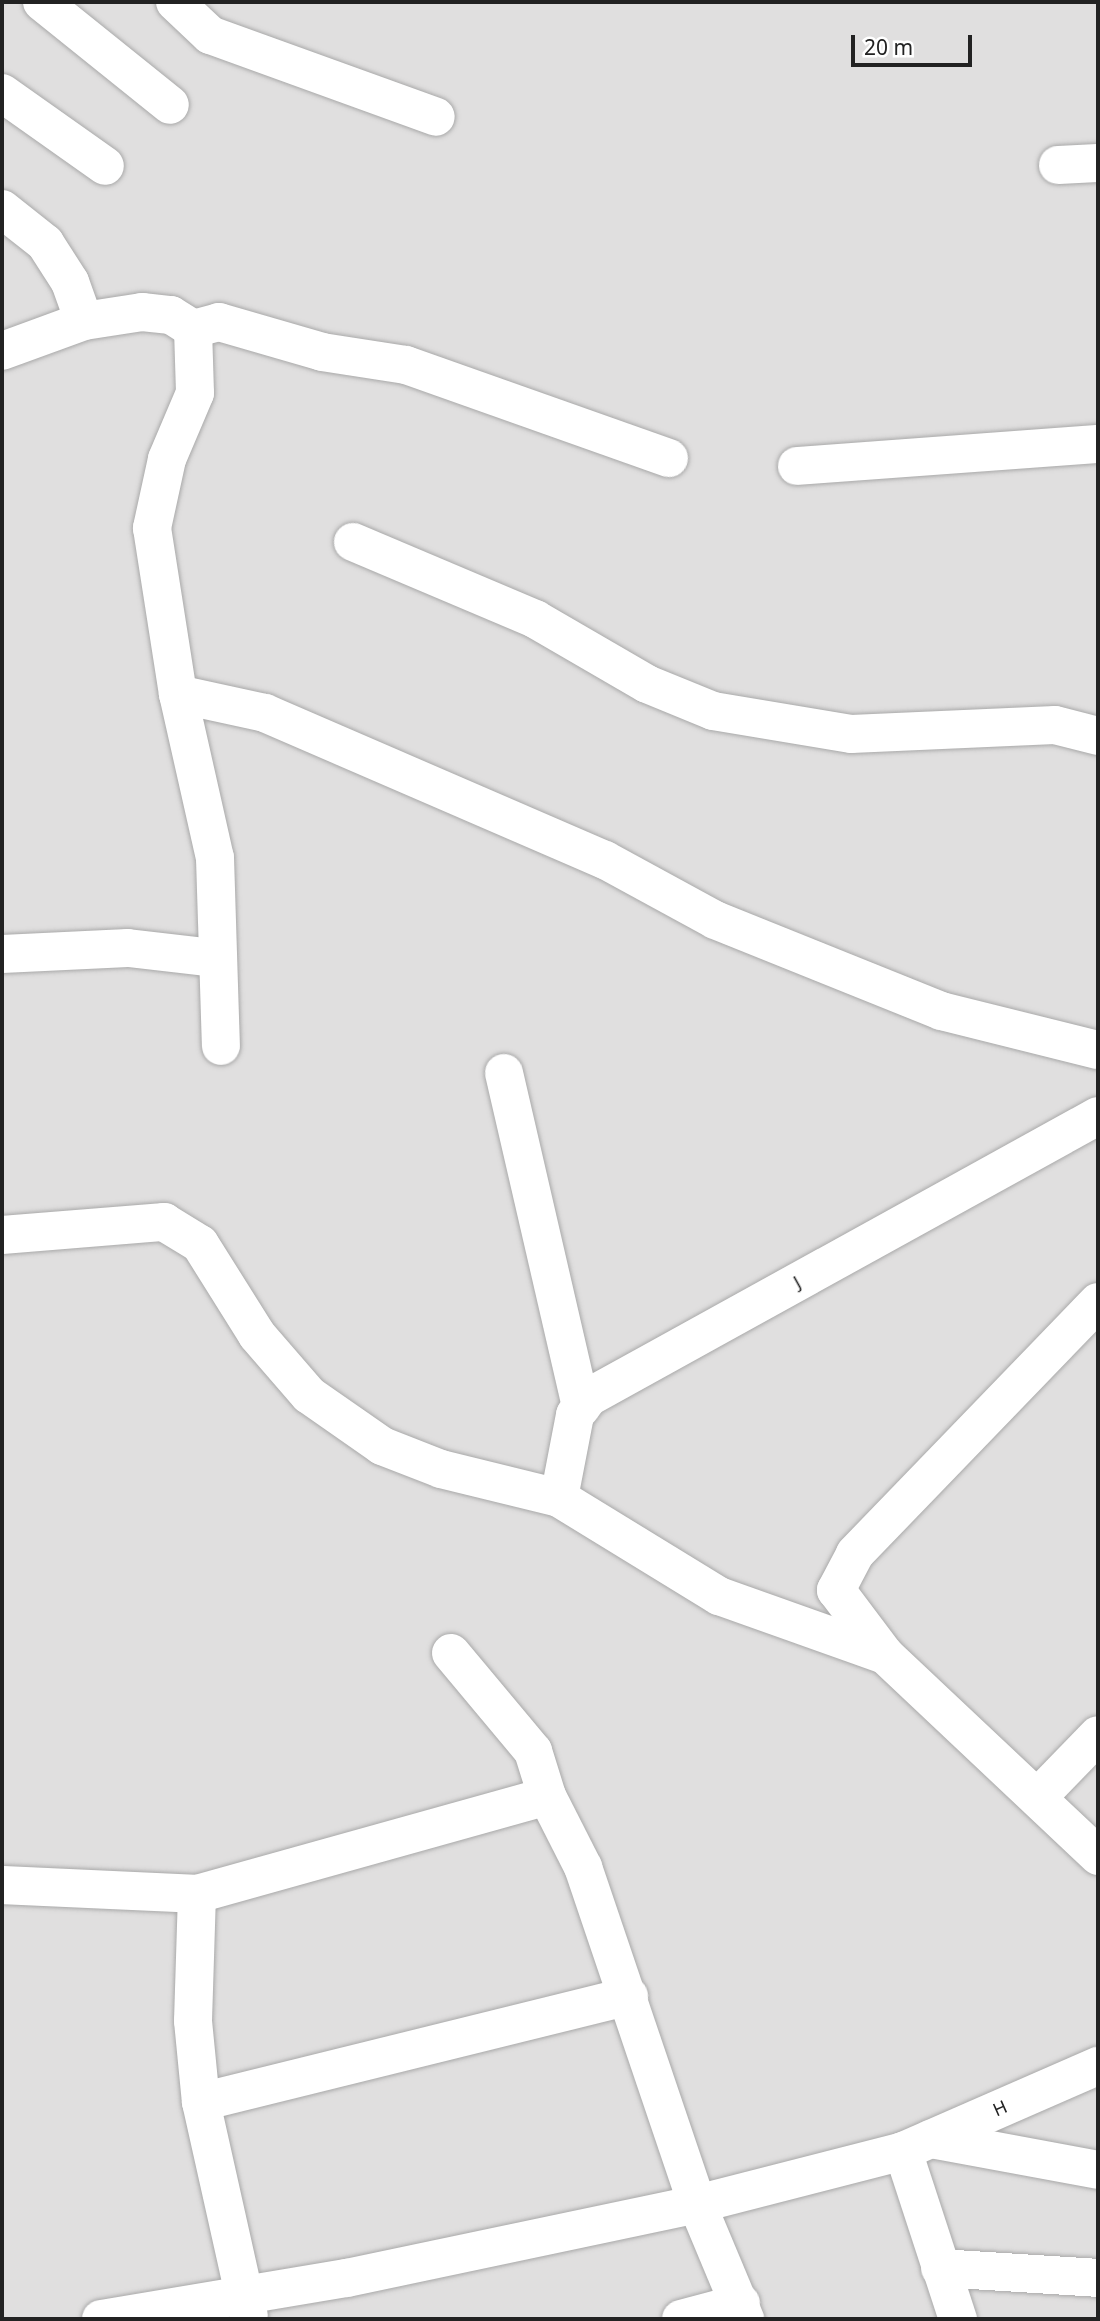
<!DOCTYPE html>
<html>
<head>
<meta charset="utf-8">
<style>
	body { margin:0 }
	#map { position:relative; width:1100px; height:2321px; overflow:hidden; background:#f2efe9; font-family:"Noto Sans",sans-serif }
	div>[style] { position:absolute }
	.residential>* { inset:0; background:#e0dfdf }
	.roads { filter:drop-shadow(0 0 2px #a9a9a9) drop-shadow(0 0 2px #a9a9a9) }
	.minor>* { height:38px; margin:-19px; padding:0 19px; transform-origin:19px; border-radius:19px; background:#fff }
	span { translate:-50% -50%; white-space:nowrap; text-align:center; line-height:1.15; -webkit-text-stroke:6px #fff; paint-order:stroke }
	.street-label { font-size:18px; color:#222 }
	.frame { position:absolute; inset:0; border:4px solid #222; pointer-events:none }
	.scale { position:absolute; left:851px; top:35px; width:121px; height:32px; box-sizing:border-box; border:4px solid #222; border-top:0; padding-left:9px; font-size:21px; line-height:24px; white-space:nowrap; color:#222; -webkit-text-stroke:5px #fff; paint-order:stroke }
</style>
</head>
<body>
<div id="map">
	<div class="residential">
		<div style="clip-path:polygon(2px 2px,1098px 2px,1098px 2319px,2px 2319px)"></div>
	</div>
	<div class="roads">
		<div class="minor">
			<div style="left:42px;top:2px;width:164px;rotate:38.8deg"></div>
			<div style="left:175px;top:2px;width:48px;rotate:43.3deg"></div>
			<div style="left:210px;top:35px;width:240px;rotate:19.9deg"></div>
			<div style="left:2px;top:93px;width:126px;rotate:35.3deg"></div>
			<div style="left:1058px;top:165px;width:40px;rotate:-2.9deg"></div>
			<div style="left:2px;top:209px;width:55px;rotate:38.3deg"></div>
			<div style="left:45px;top:243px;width:46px;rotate:57.3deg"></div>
			<div style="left:70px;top:282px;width:41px;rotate:70.3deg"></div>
			<div style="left:193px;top:329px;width:27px;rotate:-15deg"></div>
			<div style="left:219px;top:322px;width:107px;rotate:16.2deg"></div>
			<div style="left:322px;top:352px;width:85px;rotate:8.8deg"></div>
			<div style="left:406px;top:365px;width:279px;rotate:19.5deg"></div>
			<div style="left:2px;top:351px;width:87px;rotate:-20.1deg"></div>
			<div style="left:84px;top:321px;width:59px;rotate:-8.8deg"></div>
			<div style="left:142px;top:312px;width:29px;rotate:6deg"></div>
			<div style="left:171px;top:315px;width:26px;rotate:32deg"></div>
			<div style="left:193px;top:329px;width:64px;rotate:88.2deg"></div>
			<div style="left:195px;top:393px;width:72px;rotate:113deg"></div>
			<div style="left:167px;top:459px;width:71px;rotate:102.3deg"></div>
			<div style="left:152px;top:528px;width:168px;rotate:81.1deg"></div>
			<div style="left:178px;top:694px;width:168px;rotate:77.3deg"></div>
			<div style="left:215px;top:858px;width:188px;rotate:88.2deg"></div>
			<div style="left:797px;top:466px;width:302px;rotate:-4.2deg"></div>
			<div style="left:353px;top:542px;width:198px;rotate:22.9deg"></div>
			<div style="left:535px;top:619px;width:129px;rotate:30.1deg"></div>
			<div style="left:647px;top:684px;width:71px;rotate:22.2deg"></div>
			<div style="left:713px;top:711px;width:140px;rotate:9.5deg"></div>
			<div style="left:851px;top:734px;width:204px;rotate:-2.5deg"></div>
			<div style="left:1055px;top:725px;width:44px;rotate:14.3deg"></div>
			<div style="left:178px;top:694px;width:89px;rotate:12.3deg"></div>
			<div style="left:265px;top:713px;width:370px;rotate:23.4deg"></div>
			<div style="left:605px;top:860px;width:125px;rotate:28.6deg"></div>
			<div style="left:715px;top:920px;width:244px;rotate:21.9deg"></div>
			<div style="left:941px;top:1011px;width:162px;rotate:14deg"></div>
			<div style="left:2px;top:954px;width:126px;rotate:-2.7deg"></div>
			<div style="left:128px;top:948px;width:87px;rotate:6.6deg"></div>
			<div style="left:504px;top:1073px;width:343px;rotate:77deg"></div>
			<div style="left:2px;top:1235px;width:163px;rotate:-4.6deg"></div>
			<div style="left:164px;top:1222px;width:42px;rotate:31.4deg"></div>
			<div style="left:200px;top:1244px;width:107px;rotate:57.9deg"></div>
			<div style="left:257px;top:1335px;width:79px;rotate:49.1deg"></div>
			<div style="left:309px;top:1395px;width:89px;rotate:34.9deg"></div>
			<div style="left:382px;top:1446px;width:63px;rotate:21.3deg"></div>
			<div style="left:441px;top:1469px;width:122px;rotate:13.8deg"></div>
			<div style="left:559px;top:1498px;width:188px;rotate:31.5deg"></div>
			<div style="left:719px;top:1596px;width:176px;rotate:19.6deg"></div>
			<div style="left:1098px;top:1302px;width:350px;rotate:134deg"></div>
			<div style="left:855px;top:1554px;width:41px;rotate:117.8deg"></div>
			<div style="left:836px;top:1590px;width:81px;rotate:53deg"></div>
			<div style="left:885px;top:1655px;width:293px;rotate:43.3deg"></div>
			<div style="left:559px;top:1498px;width:85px;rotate:-79.1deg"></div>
			<div style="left:575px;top:1415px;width:23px;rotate:-52deg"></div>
			<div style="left:589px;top:1397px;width:581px;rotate:-28.9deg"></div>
			<div style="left:451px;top:1653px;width:128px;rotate:50.1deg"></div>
			<div style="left:533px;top:1751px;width:47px;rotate:72.7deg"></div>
			<div style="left:547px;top:1796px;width:80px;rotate:63.1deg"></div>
			<div style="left:583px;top:1867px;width:356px;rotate:71.3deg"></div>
			<div style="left:697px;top:2204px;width:125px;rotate:67.3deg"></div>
			<div style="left:1038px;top:1797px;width:86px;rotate:-45.9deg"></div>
			<div style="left:2px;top:1885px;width:195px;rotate:2.6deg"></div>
			<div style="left:197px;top:1894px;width:363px;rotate:-15.6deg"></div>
			<div style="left:197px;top:1894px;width:127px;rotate:91.8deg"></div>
			<div style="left:193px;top:2021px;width:81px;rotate:84.4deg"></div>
			<div style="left:201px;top:2102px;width:219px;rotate:77.4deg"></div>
			<div style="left:201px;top:2102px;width:441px;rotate:-13.9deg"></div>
			<div style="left:931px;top:2139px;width:170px;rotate:10.5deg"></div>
			<div style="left:903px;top:2151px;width:177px;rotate:71.9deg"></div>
			<div style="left:940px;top:2268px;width:158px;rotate:3.6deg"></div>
			<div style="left:101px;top:2319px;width:249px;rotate:-9.5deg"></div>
			<div style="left:347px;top:2278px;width:358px;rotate:-11.9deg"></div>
			<div style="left:697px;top:2204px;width:213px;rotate:-14.4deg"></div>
			<div style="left:903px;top:2151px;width:213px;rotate:-23.6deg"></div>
			<div style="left:681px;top:2319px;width:62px;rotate:-14.9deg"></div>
		</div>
	</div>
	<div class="street-label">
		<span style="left:797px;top:1282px;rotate:-29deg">J</span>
		<span style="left:1000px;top:2108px;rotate:-24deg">H</span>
	</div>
	<div class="frame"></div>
	<div class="scale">20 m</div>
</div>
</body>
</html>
